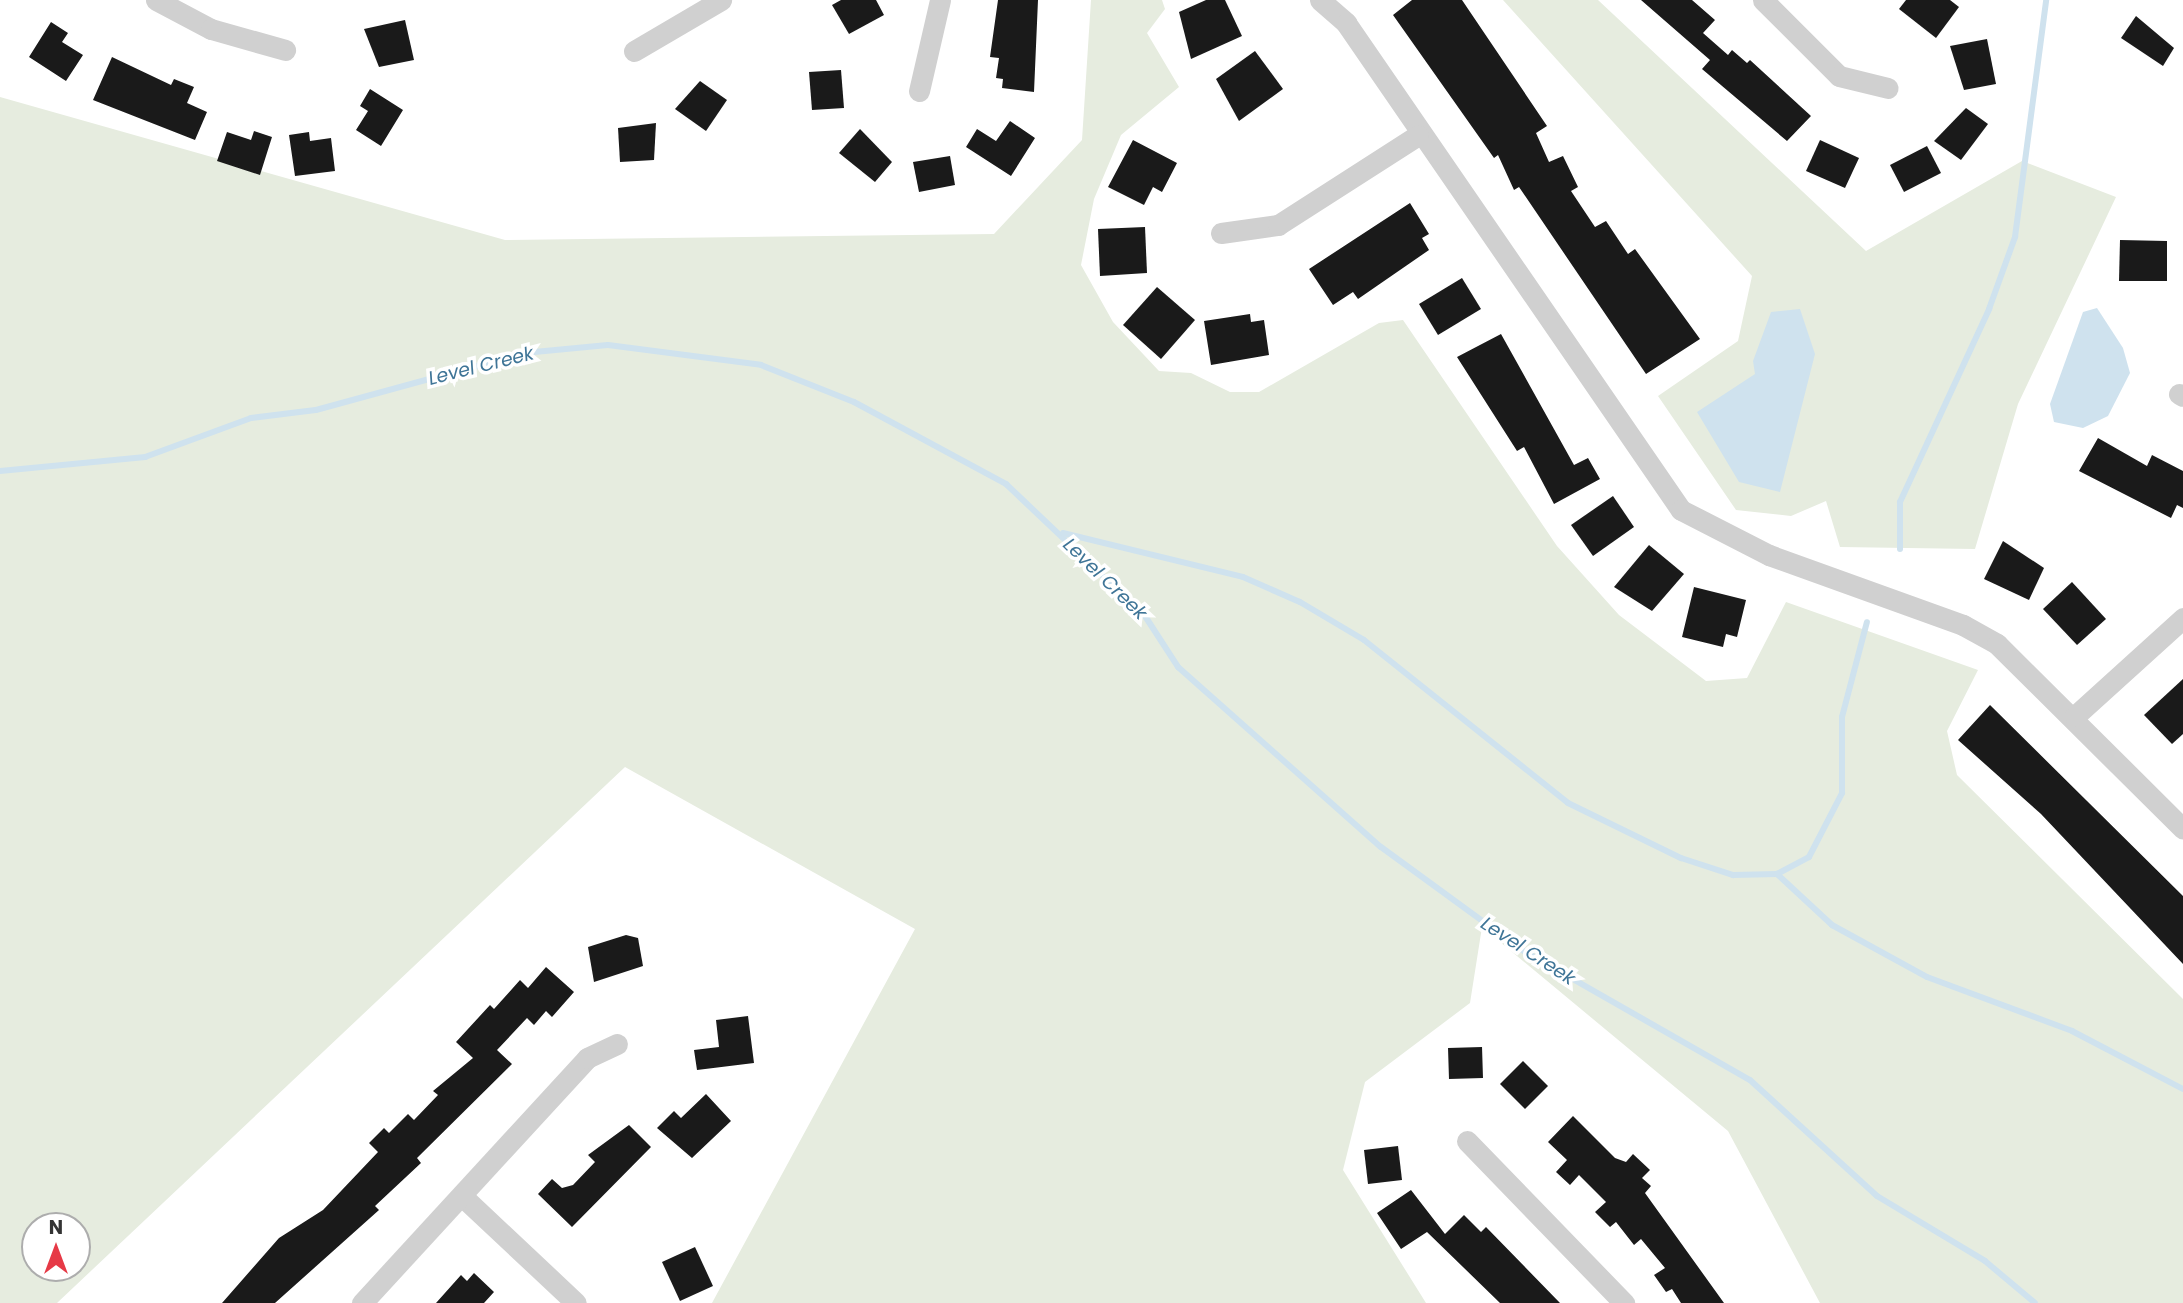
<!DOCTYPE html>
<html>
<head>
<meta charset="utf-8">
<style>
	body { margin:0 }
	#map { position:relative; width:2183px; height:1303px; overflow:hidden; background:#fff; font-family:Poppins,sans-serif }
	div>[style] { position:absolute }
	.green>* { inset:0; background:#e6ecdf }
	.water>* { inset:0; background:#cfe2ee }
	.stream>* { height:6px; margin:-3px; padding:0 3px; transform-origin:3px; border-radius:3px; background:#cfe2ee }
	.building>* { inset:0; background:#1a1a1a }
	.minor>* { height:21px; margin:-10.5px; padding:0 10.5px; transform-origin:10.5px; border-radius:10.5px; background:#d0d0d0 }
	span { translate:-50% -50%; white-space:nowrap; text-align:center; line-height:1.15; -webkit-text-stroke:7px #fff; paint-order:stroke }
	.water-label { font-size:19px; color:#3f7597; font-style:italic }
	.north { position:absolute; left:21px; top:1212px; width:70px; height:70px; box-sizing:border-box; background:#fff; border:2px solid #adadad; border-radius:50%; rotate:0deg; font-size:19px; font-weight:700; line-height:28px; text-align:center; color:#333 }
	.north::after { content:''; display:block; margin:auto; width:24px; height:32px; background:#e63946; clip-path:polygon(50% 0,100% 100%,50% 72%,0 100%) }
</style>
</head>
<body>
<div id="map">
	<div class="green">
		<div style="clip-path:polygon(evenodd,1091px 0,1162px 0,1165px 9px,1147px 33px,1179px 87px,1121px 135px,1094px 199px,1081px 265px,1113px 322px,1159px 371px,1191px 373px,1230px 392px,1259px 392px,1379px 323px,1403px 320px,1557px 546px,1619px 615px,1706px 681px,1747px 678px,1786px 602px,1978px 670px,1947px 731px,1957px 775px,2183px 999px,2183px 1303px,1820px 1303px,1728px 1131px,1482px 927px,1470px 1003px,1365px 1082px,1343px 1170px,1426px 1303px,712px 1303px,915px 929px,625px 767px,57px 1303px,0 1303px,0 97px,505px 240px,994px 234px,1082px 140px,1091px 0,35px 1226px,77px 1226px,77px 1268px,35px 1268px,35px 1226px)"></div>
		<div style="clip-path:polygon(1503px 0,1598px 0,1866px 251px,2022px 161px,2116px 197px,2018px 404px,1975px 549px,1840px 547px,1826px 501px,1791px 516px,1736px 510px,1658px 396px,1738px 341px,1752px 276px)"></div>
	</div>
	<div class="water">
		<div style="clip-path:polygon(2097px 308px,2123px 348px,2130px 373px,2108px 416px,2083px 428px,2054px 422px,2050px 404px,2083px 312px)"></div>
		<div style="clip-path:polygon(1800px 309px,1815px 354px,1780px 492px,1739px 482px,1697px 412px,1755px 374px,1753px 361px,1771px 312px)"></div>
	</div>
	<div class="stream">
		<div style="left:0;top:471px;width:146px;rotate:-5.5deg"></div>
		<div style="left:145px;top:457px;width:113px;rotate:-20.2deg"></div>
		<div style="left:251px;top:418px;width:65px;rotate:-7deg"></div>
		<div style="left:316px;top:410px;width:216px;rotate:-15.3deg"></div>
		<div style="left:524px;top:353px;width:84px;rotate:-5.4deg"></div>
		<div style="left:608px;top:345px;width:154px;rotate:7.4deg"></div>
		<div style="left:761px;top:365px;width:100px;rotate:21.7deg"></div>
		<div style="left:854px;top:402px;width:173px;rotate:28.3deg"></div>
		<div style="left:1006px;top:484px;width:192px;rotate:43.5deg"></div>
		<div style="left:1145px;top:616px;width:61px;rotate:57.1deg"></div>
		<div style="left:1178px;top:667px;width:271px;rotate:41.6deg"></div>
		<div style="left:1381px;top:847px;width:175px;rotate:36.1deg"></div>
		<div style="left:1522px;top:950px;width:262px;rotate:29.7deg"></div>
		<div style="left:1750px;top:1080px;width:172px;rotate:42.4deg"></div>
		<div style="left:1877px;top:1196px;width:126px;rotate:31deg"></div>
		<div style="left:1985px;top:1261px;width:65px;rotate:40deg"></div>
		<div style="left:1063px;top:533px;width:185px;rotate:13.7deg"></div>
		<div style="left:1243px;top:577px;width:62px;rotate:23.7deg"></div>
		<div style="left:1300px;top:602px;width:74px;rotate:30.7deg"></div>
		<div style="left:1364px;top:640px;width:261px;rotate:38.6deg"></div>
		<div style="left:1568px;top:803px;width:126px;rotate:26deg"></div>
		<div style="left:1681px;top:858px;width:55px;rotate:18.1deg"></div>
		<div style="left:1733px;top:875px;width:44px;rotate:-1.3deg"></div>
		<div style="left:1777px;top:874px;width:36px;rotate:-28deg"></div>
		<div style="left:1809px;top:857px;width:72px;rotate:-62.7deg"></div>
		<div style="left:1842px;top:793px;width:76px;rotate:-90deg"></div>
		<div style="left:1842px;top:717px;width:98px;rotate:-75.3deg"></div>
		<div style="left:1900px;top:549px;width:47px;rotate:-90deg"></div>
		<div style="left:1900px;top:502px;width:213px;rotate:-65.2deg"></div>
		<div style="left:1989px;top:309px;width:77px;rotate:-70.1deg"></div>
		<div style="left:2015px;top:237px;width:239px;rotate:-82.5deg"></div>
		<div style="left:1777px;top:874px;width:75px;rotate:42.8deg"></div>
		<div style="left:1832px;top:925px;width:108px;rotate:28.7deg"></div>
		<div style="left:1927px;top:977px;width:155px;rotate:20.4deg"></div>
		<div style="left:2072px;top:1031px;width:125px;rotate:27.6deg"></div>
	</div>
	<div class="building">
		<div style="clip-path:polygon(841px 0,876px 0,884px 15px,849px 34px,832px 5px)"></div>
		<div style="clip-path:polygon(998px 0,1038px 0,1034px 92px,1002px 88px,1003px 79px,996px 78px,999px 58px,990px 57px)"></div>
		<div style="clip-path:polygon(1206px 0,1225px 0,1242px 36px,1191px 59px,1179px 12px)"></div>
		<div style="clip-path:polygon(1412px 0,1462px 0,1547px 126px,1536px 133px,1549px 162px,1563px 156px,1578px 187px,1571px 191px,1595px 227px,1606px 221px,1628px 254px,1635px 249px,1700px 339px,1646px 374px,1519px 187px,1514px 190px,1498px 155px,1494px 158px,1393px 15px)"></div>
		<div style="clip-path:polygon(1641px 0,1692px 0,1715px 20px,1703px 33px,1728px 55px,1732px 50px,1747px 63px,1750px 60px,1811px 116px,1787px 141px,1702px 69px,1710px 60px)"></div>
		<div style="clip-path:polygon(1906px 0,1950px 0,1959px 7px,1936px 38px,1899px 9px)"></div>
		<div style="clip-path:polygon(2136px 16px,2174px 48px,2163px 66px,2121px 38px)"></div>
		<div style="clip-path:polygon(405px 20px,414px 60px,379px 67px,364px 29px)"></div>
		<div style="clip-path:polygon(51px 22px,68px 33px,62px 42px,83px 55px,66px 81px,29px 57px)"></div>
		<div style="clip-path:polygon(1987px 39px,1996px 84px,1964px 90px,1950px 46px)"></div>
		<div style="clip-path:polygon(1255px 51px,1283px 89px,1239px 121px,1216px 79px)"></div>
		<div style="clip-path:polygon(112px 57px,171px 85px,174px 79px,194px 87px,187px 103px,207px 112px,195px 140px,93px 100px)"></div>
		<div style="clip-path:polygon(841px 70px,844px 108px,812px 110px,809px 72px)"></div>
		<div style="clip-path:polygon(700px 81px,727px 100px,706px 131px,675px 109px)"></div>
		<div style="clip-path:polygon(370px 89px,403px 110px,381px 146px,356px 130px,368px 111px,360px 106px)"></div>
		<div style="clip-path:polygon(1966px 108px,1988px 124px,1961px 160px,1934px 141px)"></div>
		<div style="clip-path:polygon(1010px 121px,1035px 138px,1011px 176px,966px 147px,977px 129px,996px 141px)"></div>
		<div style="clip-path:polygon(656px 123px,654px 160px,620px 162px,618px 128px)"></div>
		<div style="clip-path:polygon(860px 129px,892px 162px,875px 182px,839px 153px)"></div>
		<div style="clip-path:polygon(254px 131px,272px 137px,260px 175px,217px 161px,227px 132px,251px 140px)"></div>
		<div style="clip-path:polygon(309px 132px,310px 141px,331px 138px,335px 171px,295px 176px,289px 135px)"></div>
		<div style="clip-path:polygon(1133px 140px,1177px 163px,1162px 192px,1153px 187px,1144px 205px,1108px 187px)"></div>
		<div style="clip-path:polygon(1820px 140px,1859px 158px,1845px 188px,1806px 171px)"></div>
		<div style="clip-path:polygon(1927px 146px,1941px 173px,1904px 192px,1890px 165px)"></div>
		<div style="clip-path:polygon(950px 156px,955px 185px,919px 192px,913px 162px)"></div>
		<div style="clip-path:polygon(1410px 203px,1429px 234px,1422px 238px,1429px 250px,1358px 299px,1353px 292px,1333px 305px,1309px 269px)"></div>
		<div style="clip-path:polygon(1145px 227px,1147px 273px,1100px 276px,1098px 229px)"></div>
		<div style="clip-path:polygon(2120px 240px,2167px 241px,2167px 281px,2119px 281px)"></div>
		<div style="clip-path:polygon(1462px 278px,1481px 309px,1438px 335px,1419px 304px)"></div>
		<div style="clip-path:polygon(1157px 287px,1195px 320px,1161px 359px,1123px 325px)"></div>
		<div style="clip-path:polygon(1250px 314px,1251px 322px,1264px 320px,1269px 355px,1211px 365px,1204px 321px)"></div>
		<div style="clip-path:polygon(1501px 334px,1574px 465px,1588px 458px,1600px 479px,1554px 504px,1524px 447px,1517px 451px,1457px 357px)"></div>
		<div style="clip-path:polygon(2098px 438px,2147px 466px,2152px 455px,2183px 471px,2183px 508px,2177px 505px,2171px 518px,2079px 471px)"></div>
		<div style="clip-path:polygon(1613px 496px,1634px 527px,1593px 556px,1571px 525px)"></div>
		<div style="clip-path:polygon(2003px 541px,2044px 568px,2029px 600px,1984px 579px)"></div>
		<div style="clip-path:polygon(1649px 545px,1684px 574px,1652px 611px,1614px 587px)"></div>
		<div style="clip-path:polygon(2072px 582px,2106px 619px,2077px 645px,2043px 609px)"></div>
		<div style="clip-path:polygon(1694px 587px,1746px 600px,1737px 637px,1726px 634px,1723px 647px,1682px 637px)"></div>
		<div style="clip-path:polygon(2183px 679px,2183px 734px,2172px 744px,2144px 715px)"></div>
		<div style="clip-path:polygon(1990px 705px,2183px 896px,2183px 964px,2041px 814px,1958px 740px)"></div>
		<div style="clip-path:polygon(626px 935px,638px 938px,643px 966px,594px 982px,588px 947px)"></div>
		<div style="clip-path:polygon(546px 967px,574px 992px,552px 1017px,546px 1011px,534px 1025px,527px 1018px,497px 1050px,512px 1064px,417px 1158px,421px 1163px,375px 1206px,379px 1210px,275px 1303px,222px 1303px,279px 1238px,323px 1210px,378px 1152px,369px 1143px,384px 1128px,389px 1133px,408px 1114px,414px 1120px,438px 1095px,433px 1091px,473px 1058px,456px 1042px,490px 1005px,494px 1009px,520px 980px,528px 988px)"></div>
		<div style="clip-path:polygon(748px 1016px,754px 1063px,697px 1070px,694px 1050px,719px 1047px,716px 1020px)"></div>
		<div style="clip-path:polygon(1482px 1047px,1483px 1078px,1449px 1079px,1448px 1048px)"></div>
		<div style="clip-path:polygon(1523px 1061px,1548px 1086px,1525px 1109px,1500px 1084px)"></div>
		<div style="clip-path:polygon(706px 1094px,731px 1121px,692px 1158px,657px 1128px,674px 1111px,681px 1118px)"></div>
		<div style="clip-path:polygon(1573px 1116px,1615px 1158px,1626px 1162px,1633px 1154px,1650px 1170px,1642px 1178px,1651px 1186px,1645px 1193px,1724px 1303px,1681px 1303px,1672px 1289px,1666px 1292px,1654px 1275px,1665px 1268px,1641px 1239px,1634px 1245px,1616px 1222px,1610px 1227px,1595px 1212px,1606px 1202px,1579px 1175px,1570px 1185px,1556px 1172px,1567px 1160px,1548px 1142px)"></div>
		<div style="clip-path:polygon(629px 1125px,651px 1147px,572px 1227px,538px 1194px,552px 1179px,562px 1188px,573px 1185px,595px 1162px,588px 1155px)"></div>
		<div style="clip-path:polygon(1398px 1146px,1402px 1180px,1368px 1184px,1364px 1150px)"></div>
		<div style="clip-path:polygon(1411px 1190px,1445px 1234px,1464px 1215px,1481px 1232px,1486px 1227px,1560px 1303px,1500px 1303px,1427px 1232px,1401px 1249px,1377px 1213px)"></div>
		<div style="clip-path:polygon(695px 1247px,713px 1286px,680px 1301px,662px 1262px)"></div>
		<div style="clip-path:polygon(474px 1273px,494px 1292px,484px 1303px,436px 1303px,461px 1275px,467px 1281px)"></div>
	</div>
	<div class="minor">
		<div style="left:156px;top:0;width:62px;rotate:27.8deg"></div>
		<div style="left:211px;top:29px;width:77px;rotate:15.8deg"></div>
		<div style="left:1320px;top:0;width:35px;rotate:41deg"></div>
		<div style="left:1346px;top:23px;width:591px;rotate:55.48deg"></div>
		<div style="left:1681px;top:510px;width:99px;rotate:27.1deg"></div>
		<div style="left:1769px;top:555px;width:206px;rotate:19.8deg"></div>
		<div style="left:1963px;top:625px;width:39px;rotate:29deg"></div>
		<div style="left:1997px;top:644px;width:262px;rotate:44.8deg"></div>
		<div style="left:1763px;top:0;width:107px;rotate:45deg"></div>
		<div style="left:1839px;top:76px;width:50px;rotate:13.8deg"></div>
		<div style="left:634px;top:51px;width:101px;rotate:-30.4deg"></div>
		<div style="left:919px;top:91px;width:93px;rotate:-77deg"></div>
		<div style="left:1221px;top:233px;width:58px;rotate:-8deg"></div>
		<div style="left:1278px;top:225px;width:166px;rotate:-32.7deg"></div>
		<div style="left:2179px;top:394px;width:4px;rotate:27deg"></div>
		<div style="left:2075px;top:716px;width:146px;rotate:-42.2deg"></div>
		<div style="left:1467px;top:1141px;width:226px;rotate:45.9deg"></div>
		<div style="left:462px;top:1196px;width:156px;rotate:43.2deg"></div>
		<div style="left:362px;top:1303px;width:333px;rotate:-47.4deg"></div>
		<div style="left:587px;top:1058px;width:33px;rotate:-25deg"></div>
	</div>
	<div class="water-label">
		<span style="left:481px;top:366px;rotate:-14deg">Level Creek</span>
		<span style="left:1105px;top:579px;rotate:44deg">Level Creek</span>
		<span style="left:1528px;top:951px;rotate:33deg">Level Creek</span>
	</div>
	<div class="north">N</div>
</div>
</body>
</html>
